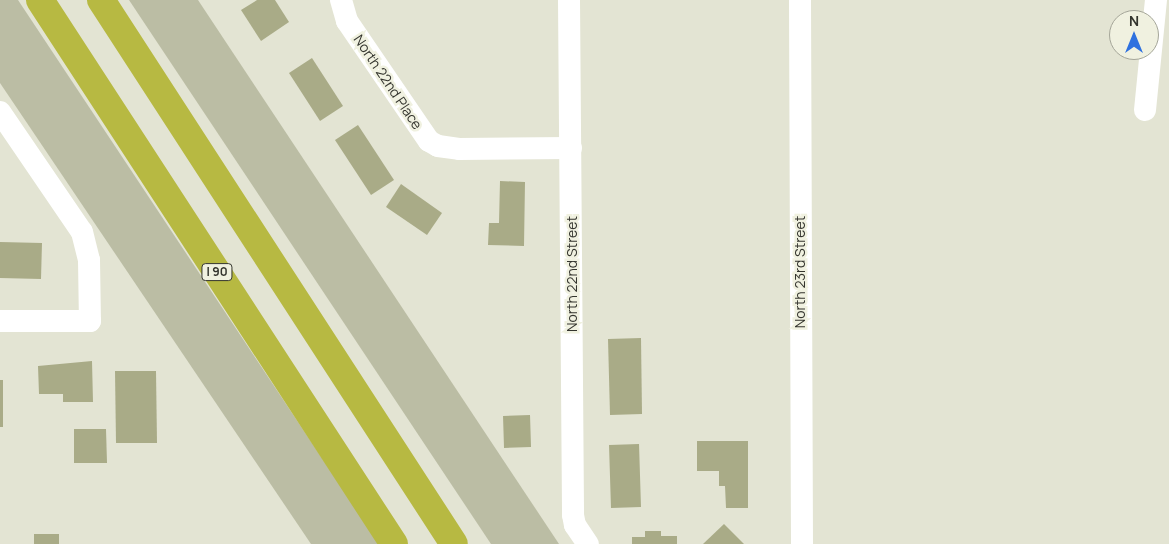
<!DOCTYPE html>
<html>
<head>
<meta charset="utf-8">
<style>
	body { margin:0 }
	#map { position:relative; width:1169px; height:544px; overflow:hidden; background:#e3e4d3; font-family:Manrope,sans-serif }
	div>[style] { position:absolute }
	.green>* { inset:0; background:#bbbda4 }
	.building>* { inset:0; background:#a9ab87 }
	.street>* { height:22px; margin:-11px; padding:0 11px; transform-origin:11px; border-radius:11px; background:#fff }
	.highway>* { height:28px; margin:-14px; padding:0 14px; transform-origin:14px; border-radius:14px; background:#b7b942 }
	span { translate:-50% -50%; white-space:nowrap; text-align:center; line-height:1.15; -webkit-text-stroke:5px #f0f1e0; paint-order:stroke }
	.shield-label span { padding:1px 4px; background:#f0f1e0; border:1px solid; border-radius:4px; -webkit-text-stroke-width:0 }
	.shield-label { font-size:12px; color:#34352e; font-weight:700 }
	.street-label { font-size:14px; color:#34352e }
	.north { position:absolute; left:1109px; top:10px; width:50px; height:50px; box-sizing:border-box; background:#f0f1e0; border:1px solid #a5a699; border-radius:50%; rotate:0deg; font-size:14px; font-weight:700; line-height:20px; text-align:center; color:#34352e }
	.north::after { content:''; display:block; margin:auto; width:18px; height:22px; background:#2f71df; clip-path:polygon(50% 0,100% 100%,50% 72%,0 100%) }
</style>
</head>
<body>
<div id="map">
	<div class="green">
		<div style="clip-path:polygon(0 0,18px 0,379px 544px,311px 544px,0 83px)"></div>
		<div style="clip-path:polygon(129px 0,198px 0,559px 544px,491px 544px)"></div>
	</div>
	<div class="building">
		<div style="clip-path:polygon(257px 0,275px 0,289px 22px,261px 41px,241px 10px)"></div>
		<div style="clip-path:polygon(312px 58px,343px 106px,320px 121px,289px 73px)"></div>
		<div style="clip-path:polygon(358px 125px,394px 180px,371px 195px,335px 140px)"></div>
		<div style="clip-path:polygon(500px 181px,525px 182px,524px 246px,488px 245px,489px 223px,499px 223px)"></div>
		<div style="clip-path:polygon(401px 184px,442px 213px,427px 235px,386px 207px)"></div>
		<div style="clip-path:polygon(0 242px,42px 243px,41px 279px,0 278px)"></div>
		<div style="clip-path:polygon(641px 338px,642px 414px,610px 415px,608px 339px)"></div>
		<div style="clip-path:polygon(92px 361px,93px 402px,63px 402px,63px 394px,39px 394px,38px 366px)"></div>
		<div style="clip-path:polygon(115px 371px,156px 371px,157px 443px,116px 443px)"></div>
		<div style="clip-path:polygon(0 380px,3px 380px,3px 427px,0 427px)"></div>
		<div style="clip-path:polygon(530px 415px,531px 447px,504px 448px,503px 416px)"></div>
		<div style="clip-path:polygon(74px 429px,106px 429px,107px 463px,74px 463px)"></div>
		<div style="clip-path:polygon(697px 441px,748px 441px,748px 508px,726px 508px,725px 486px,719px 486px,719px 471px,697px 471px)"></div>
		<div style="clip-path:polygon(639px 444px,641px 507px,611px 508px,609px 445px)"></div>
		<div style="clip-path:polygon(724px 524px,744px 544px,703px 544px)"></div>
		<div style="clip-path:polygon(645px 531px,661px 531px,661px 536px,677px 536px,677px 544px,632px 544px,632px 537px,645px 537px)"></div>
		<div style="clip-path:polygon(34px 534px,59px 534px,59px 544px,34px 544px)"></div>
	</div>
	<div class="street">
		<div style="left:341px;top:0;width:22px;rotate:74deg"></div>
		<div style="left:347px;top:21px;width:145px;rotate:55.7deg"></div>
		<div style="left:429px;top:141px;width:10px;rotate:29deg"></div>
		<div style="left:438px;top:146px;width:21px;rotate:8deg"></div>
		<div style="left:459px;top:149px;width:112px;rotate:-0.5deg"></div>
		<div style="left:569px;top:0;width:515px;rotate:89.55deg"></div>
		<div style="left:573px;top:515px;width:10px;rotate:79deg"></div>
		<div style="left:575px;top:525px;width:23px;rotate:56deg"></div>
		<div style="left:800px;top:0;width:544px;rotate:89.79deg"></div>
		<div style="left:1145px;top:110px;width:111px;rotate:-84.3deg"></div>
		<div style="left:0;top:112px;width:145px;rotate:55.7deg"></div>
		<div style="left:82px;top:232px;width:29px;rotate:76deg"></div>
		<div style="left:89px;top:260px;width:61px;rotate:89.1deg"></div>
		<div style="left:90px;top:321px;width:90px;rotate:180deg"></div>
	</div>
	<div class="highway">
		<div style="left:40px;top:0;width:649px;rotate:56.95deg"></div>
		<div style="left:101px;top:0;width:648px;rotate:57.02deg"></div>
	</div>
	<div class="shield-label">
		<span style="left:217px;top:272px">I 90</span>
	</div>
	<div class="street-label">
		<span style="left:388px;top:82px;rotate:56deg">North 22nd Place</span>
		<span style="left:800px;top:272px;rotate:-90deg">North 23rd Street</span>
		<span style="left:572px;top:274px;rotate:-90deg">North 22nd Street</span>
	</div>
	<div class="north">N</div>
</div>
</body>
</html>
